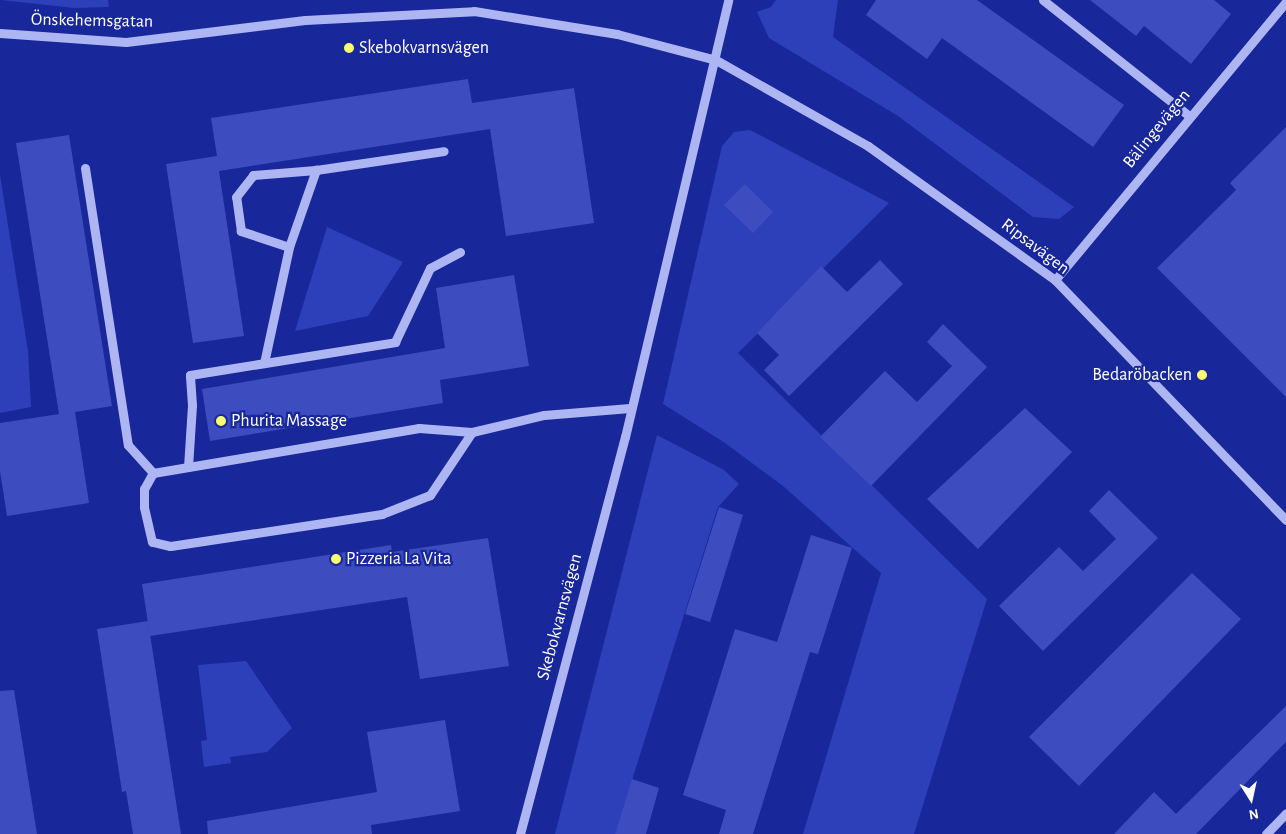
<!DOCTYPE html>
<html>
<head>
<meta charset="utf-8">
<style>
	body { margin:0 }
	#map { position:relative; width:1286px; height:834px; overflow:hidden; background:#18279a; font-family:"Alegreya Sans",sans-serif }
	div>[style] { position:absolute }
	.green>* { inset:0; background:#2e40b9 }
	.building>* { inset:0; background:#3d4dbf }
	.minor>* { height:9px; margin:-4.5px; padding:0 4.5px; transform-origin:4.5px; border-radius:4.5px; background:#adb6f2 }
	.dots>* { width:14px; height:14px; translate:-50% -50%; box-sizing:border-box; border:2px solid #18279a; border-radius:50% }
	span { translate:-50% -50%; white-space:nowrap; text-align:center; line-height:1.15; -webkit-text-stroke:4.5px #18279a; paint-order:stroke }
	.street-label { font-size:18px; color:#fff }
	.poi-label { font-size:18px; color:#fff }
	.left { translate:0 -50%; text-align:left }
	.right { translate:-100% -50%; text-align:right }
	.north { position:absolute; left:1226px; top:774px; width:50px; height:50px; -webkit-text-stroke:4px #18279a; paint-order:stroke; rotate:170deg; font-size:14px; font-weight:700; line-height:20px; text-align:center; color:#fff }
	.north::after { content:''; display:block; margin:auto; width:18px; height:22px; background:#fff; clip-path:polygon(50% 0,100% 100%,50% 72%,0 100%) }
</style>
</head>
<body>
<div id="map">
	<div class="green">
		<div style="clip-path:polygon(1px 0,108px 0,109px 7px,74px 8px)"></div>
		<div style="clip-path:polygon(776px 0,838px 0,833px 37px,1074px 207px,1059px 219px,1033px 217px,898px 116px,769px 38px,757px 12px,771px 7px)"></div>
		<div style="clip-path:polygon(750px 130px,889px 203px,738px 353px,987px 599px,914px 834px,803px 834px,881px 573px,783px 486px,725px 443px,663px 404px,722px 146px,734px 132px)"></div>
		<div style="clip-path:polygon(0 175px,28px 351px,31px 407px,0 413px)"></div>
		<div style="clip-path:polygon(327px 227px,403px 262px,368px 316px,295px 331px)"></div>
		<div style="clip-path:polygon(657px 435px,724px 470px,739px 484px,718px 507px,615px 834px,555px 834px)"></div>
		<div style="clip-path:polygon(246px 661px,292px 728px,267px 752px,230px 757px,231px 763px,204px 767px,201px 741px,207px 740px,198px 665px)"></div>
	</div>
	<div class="building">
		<div style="clip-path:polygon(876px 0,977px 0,1124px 105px,1093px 147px,942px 38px,927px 59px,866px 15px)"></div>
		<div style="clip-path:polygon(1090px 0,1214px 0,1231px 14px,1191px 64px,1144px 26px,1136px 36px)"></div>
		<div style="clip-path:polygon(468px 79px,472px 103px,574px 88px,594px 223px,506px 236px,490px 129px,219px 171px,244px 336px,193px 343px,166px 164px,217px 156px,211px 118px)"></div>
		<div style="clip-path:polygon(1286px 127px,1286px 397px,1157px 268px,1236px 190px,1230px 183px)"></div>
		<div style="clip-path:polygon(69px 135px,112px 406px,75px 412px,89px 503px,7px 516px,0 471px,0 423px,59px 414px,16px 143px)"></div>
		<div style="clip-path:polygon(745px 184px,773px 212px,753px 233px,724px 205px)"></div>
		<div style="clip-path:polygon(880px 260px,903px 284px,789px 396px,764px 370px,779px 355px,757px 333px,821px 266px,847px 292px)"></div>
		<div style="clip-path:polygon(514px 275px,529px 366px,440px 380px,443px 403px,210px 441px,202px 389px,445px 348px,436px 288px)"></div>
		<div style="clip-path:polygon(943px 324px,987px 367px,871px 486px,820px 437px,885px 371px,917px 402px,952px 366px,927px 342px)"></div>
		<div style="clip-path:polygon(1025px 408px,1072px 452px,978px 549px,927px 499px)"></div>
		<div style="clip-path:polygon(1109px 490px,1158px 538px,1043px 651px,999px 606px,1059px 547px,1083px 571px,1116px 539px,1089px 511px)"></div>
		<div style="clip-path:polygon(719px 507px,743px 515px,710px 622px,685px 614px)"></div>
		<div style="clip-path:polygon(811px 535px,852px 548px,818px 654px,810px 652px,753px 834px,719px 834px,726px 810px,683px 795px,735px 629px,777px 642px)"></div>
		<div style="clip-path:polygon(488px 538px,509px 666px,420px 679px,407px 597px,150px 636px,142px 584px,391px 545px,392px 552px)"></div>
		<div style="clip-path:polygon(1192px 573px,1241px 619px,1079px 786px,1029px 737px)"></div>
		<div style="clip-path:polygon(148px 621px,181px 834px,133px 834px,126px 791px,122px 792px,97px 629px)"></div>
		<div style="clip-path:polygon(14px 690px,25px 759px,37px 834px,0 834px,0 691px)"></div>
		<div style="clip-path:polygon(1286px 706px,1286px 742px,1196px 834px,1114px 834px,1154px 792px,1176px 814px)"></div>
		<div style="clip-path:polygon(445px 720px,460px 811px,371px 825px,372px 834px,208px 834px,207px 821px,377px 792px,367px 732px)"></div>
		<div style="clip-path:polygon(632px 779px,659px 788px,646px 834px,615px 834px)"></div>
	</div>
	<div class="minor">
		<div style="left:1043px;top:0;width:185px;rotate:38.4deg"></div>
		<div style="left:0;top:33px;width:126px;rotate:4.1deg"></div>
		<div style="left:126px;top:42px;width:180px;rotate:-7deg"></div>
		<div style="left:305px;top:20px;width:169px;rotate:-3deg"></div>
		<div style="left:474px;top:11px;width:145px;rotate:9.1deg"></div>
		<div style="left:617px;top:34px;width:102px;rotate:14.7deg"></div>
		<div style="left:716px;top:60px;width:175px;rotate:29.5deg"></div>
		<div style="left:868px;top:146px;width:230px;rotate:35.6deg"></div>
		<div style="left:1055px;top:280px;width:333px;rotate:46.1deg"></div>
		<div style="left:85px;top:168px;width:280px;rotate:81.2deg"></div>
		<div style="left:128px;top:445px;width:38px;rotate:48deg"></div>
		<div style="left:289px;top:247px;width:51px;rotate:-161.6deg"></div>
		<div style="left:241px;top:231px;width:34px;rotate:-98deg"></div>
		<div style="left:236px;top:197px;width:28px;rotate:-52deg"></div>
		<div style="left:253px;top:175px;width:63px;rotate:-4.5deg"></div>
		<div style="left:1055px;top:280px;width:361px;rotate:-50.3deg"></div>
		<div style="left:264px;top:363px;width:119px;rotate:-77.8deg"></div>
		<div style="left:289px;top:247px;width:82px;rotate:-70.7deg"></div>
		<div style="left:316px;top:170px;width:129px;rotate:-8.4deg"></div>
		<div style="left:472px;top:432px;width:76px;rotate:123.7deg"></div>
		<div style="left:430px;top:495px;width:52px;rotate:158.4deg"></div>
		<div style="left:382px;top:514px;width:214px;rotate:171.4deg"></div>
		<div style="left:170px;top:546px;width:18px;rotate:-167deg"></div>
		<div style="left:152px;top:542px;width:36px;rotate:-103deg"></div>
		<div style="left:144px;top:507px;width:18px;rotate:-90deg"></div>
		<div style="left:144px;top:489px;width:18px;rotate:-61deg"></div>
		<div style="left:153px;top:473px;width:270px;rotate:-9.6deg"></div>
		<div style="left:419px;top:428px;width:53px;rotate:4.3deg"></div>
		<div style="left:472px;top:432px;width:74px;rotate:-13.3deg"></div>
		<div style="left:544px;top:415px;width:86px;rotate:-4.7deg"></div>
		<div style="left:188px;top:467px;width:62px;rotate:-86.3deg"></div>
		<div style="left:192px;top:405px;width:30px;rotate:-94deg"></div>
		<div style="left:190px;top:375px;width:208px;rotate:-9.1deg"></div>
		<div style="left:395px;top:342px;width:82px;rotate:-64.7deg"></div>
		<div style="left:430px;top:268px;width:34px;rotate:-28deg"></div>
		<div style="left:520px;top:834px;width:411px;rotate:-75.2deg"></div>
		<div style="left:625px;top:437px;width:449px;rotate:-76.7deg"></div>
		<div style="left:1266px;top:834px;width:29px;rotate:-46deg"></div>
	</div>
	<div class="dots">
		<div style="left:349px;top:48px;background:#faff6d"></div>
		<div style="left:1202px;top:375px;background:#faff6d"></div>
		<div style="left:221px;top:421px;background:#faff6d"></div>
		<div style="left:336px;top:559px;background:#faff6d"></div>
	</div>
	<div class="street-label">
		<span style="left:92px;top:21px;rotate:1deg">Önskehemsgatan</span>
		<span style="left:1157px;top:129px;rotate:-51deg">Bälingevägen</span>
		<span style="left:1035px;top:247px;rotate:37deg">Ripsavägen</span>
		<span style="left:560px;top:617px;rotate:-75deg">Skebokvarnsvägen</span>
	</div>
	<div class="poi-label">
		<span class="left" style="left:359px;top:48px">Skebokvarnsvägen</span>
		<span class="right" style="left:1192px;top:375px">Bedaröbacken</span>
		<span class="left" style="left:231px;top:421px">Phurita Massage</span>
		<span class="left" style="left:346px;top:559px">Pizzeria La Vita</span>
	</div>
	<div class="north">N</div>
</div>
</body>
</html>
